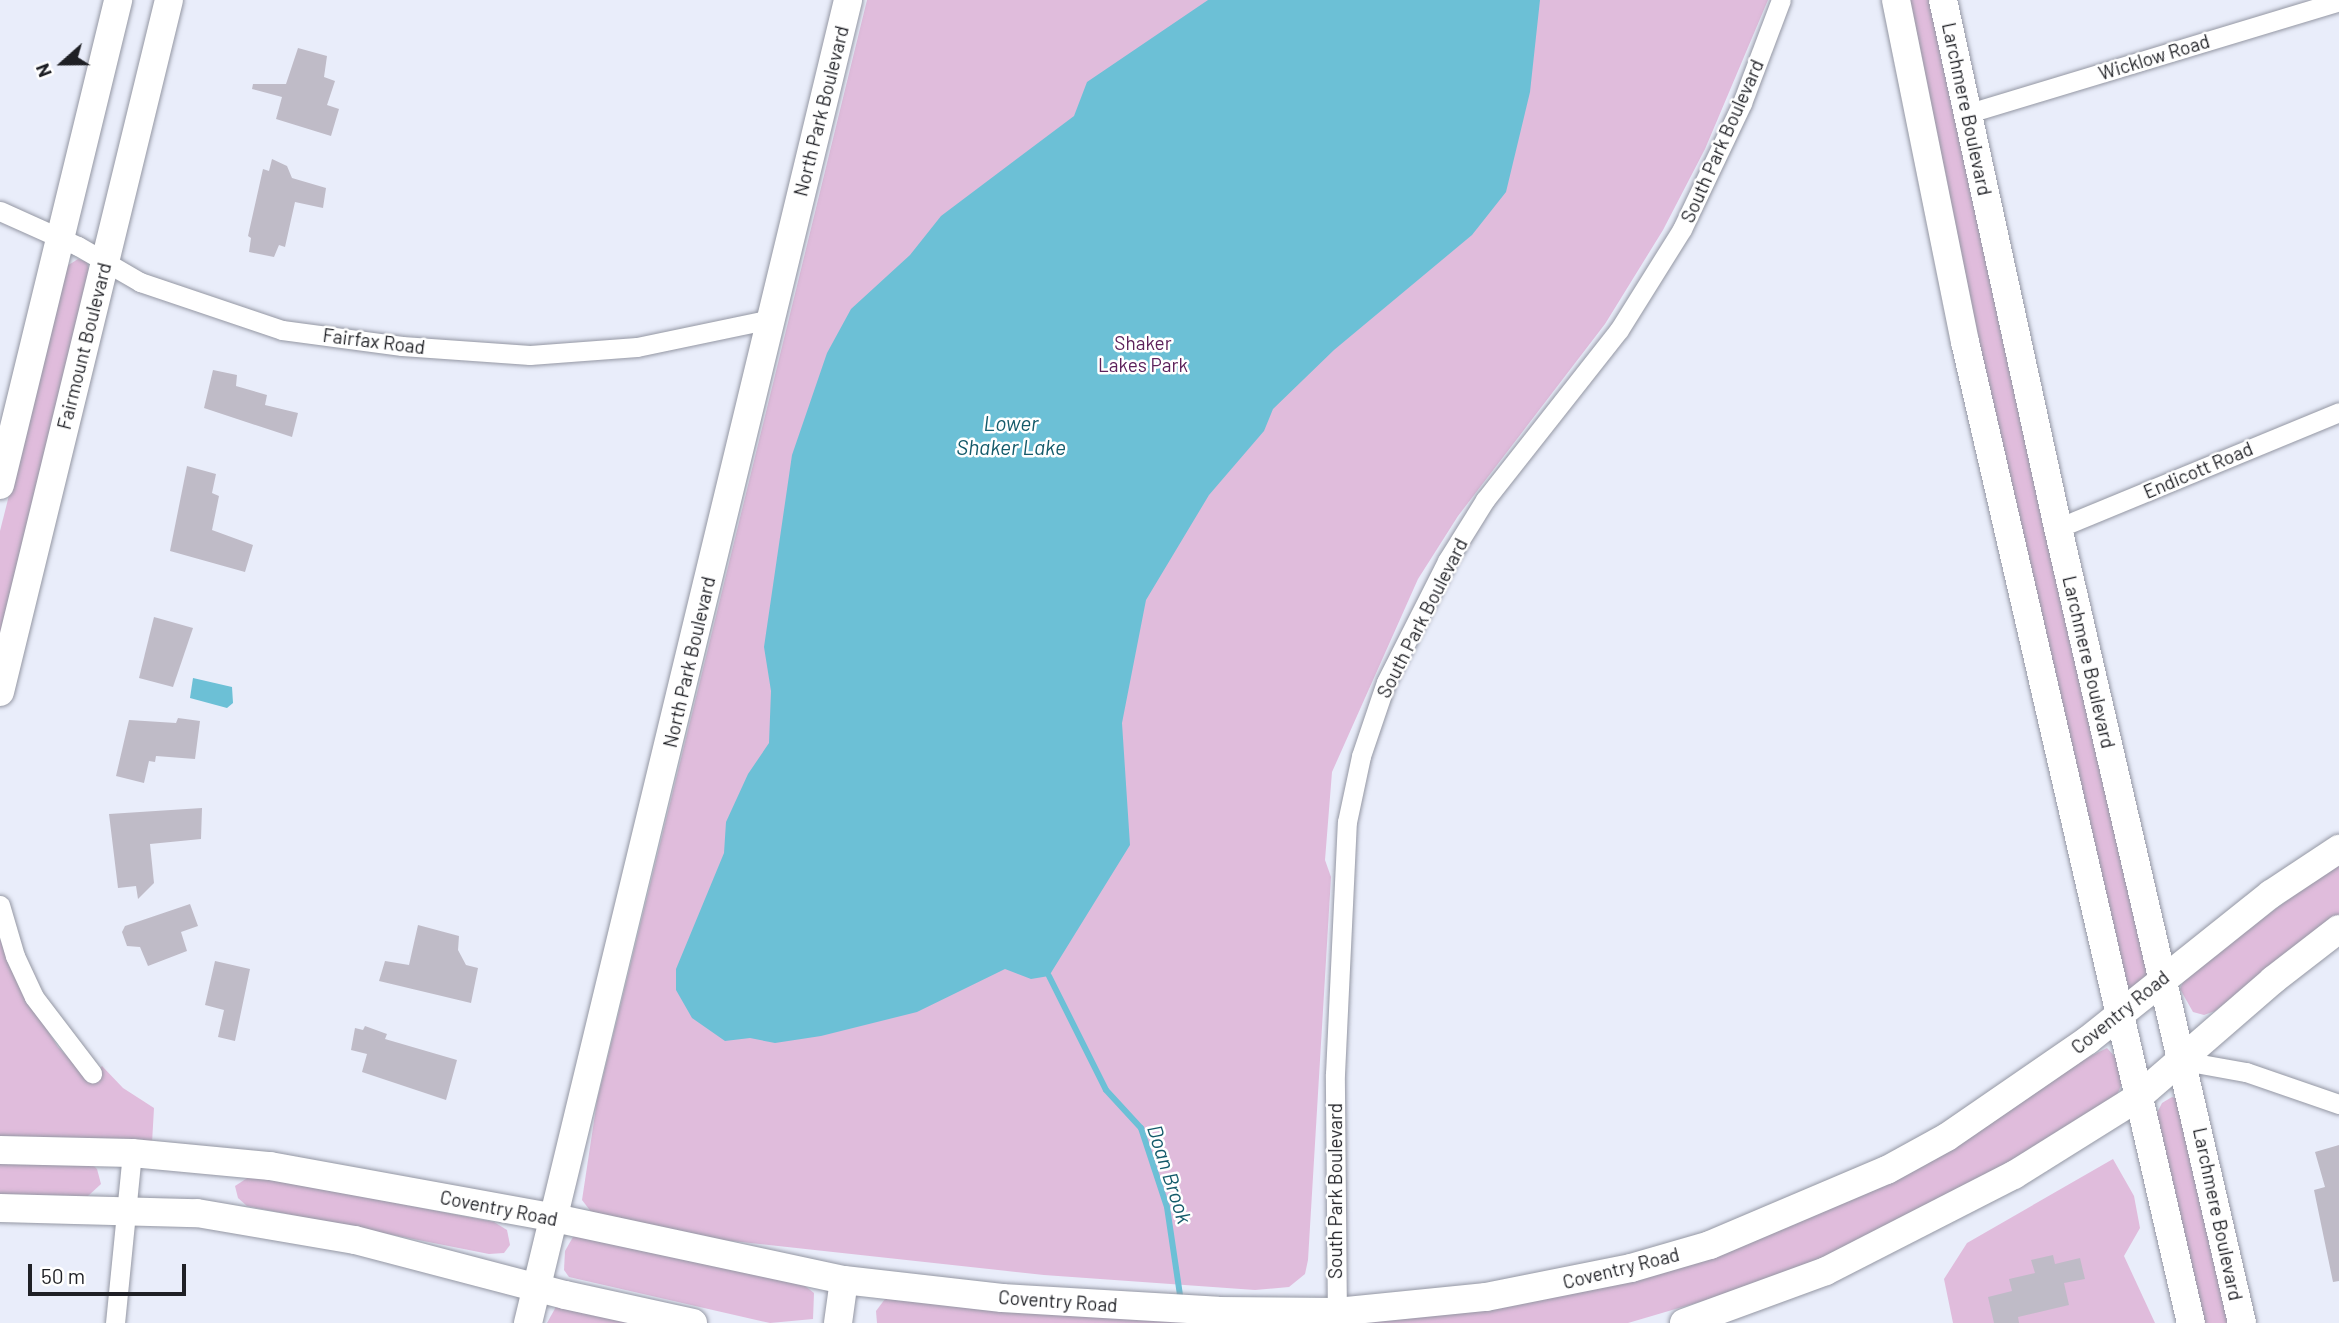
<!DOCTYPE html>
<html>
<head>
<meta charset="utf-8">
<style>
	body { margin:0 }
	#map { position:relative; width:2339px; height:1323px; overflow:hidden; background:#e9edfa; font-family:Barlow,sans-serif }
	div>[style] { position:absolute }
	.green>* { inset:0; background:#e0bcdc }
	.water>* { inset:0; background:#6cc0d6 }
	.stream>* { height:6px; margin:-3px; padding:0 3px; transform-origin:3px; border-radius:3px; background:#6cc0d6 }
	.building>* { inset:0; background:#bfbbc7 }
	.roads { filter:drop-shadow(0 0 2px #9497a3) drop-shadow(0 0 2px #9497a3) }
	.street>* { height:19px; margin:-9.5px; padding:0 9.5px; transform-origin:9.5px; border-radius:9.5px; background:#fff }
	.secondary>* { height:28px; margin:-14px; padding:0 14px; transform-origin:14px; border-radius:14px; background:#fff }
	span { translate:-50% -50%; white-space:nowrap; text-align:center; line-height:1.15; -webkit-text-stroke:5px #fff; paint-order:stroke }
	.street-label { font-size:19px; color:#1f2025 }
	.park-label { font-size:19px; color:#5d215b }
	.water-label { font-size:21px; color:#135a6a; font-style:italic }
	.north { position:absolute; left:28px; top:28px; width:70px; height:70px; -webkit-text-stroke:5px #fff; paint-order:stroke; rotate:249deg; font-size:19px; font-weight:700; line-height:28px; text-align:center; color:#1f2025 }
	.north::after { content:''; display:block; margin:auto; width:24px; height:32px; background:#1f2025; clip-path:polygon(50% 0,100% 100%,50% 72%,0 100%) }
	.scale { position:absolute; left:28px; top:1264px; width:158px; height:32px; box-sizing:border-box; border:4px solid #1f2025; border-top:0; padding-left:9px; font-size:21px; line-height:24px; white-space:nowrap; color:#1f2025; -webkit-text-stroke:5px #fff; paint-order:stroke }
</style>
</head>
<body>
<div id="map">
	<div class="green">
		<div style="clip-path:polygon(867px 0,1768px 0,1705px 149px,1663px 230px,1605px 324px,1458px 516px,1418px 579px,1332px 772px,1325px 860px,1331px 877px,1308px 1260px,1305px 1274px,1289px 1287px,1255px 1290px,1044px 1275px,695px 1237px,592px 1213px,582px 1200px,597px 1101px)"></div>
		<div style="clip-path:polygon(1896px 0,1943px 0,2163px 977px,2120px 1016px)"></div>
		<div style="clip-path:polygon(78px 259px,87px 262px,90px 275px,0 655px,0 531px,67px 266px)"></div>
		<div style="clip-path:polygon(2339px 862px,2339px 917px,2215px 1011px,2204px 1015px,2193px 1012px,2180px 989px,2186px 975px)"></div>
		<div style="clip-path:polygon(0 939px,24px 994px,58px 1047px,89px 1079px,102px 1066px,123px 1088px,154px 1108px,152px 1143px,0 1138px)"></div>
		<div style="clip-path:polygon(2107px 1048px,2117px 1059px,2124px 1079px,2116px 1097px,2022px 1158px,1832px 1255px,1740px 1290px,1628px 1323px,1369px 1323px,1663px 1268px)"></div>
		<div style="clip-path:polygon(2172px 1097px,2181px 1100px,2236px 1323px,2204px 1323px,2159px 1132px,2157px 1113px,2162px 1103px)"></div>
		<div style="clip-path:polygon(0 1158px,87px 1160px,97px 1169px,101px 1184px,88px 1196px,0 1195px)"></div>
		<div style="clip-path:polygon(2113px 1159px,2134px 1196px,2140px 1228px,2124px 1256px,2155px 1323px,1953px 1323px,1944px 1279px,1967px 1243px)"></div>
		<div style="clip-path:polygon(252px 1175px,494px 1222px,507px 1230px,510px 1245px,504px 1253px,489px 1254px,247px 1206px,238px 1198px,235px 1186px)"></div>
		<div style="clip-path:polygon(585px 1236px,800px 1282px,814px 1293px,813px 1319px,770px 1323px,569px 1277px,564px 1270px,565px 1251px,573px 1237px)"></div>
		<div style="clip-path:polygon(904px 1296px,1307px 1323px,877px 1323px,876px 1311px,885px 1299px)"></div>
		<div style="clip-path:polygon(557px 1305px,648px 1323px,547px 1323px)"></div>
	</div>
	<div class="water">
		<div style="clip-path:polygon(1208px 0,1540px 0,1530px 92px,1506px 192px,1472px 235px,1334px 350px,1273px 409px,1264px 431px,1209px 495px,1146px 600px,1122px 723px,1130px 845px,1049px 976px,1031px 979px,1005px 969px,917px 1012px,821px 1036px,775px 1043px,750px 1038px,725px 1041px,692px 1018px,676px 990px,676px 969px,724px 853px,726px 822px,748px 774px,769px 743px,771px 691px,764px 647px,792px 455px,827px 353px,851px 309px,910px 255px,941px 216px,1074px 116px,1087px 82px)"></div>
		<div style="clip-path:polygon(193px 678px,232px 687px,233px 703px,227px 708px,190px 698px)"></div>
	</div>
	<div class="stream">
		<div style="left:1049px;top:976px;width:127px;rotate:63.4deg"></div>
		<div style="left:1106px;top:1090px;width:52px;rotate:47.4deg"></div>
		<div style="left:1141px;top:1128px;width:83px;rotate:71.8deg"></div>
		<div style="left:1167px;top:1207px;width:96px;rotate:81.6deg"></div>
	</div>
	<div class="building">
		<div style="clip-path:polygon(298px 48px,327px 56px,324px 77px,335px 81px,327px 105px,339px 109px,331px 136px,276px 119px,282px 97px,252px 89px,253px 84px,286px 84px)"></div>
		<div style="clip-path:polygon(272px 159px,287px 166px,292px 178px,326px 188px,323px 208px,295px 202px,285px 247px,279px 245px,274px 257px,249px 252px,251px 238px,248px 236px,263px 169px,269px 171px)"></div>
		<div style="clip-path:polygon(213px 370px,237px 375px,236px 386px,267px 395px,265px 405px,298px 413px,292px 437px,204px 408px)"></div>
		<div style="clip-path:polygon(187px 466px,216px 474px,212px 493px,219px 496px,212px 530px,253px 545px,245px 572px,170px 551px)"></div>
		<div style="clip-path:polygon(154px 617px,193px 628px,173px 687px,139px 678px)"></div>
		<div style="clip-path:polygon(178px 718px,200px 721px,195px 759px,156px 756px,155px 762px,149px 761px,144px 783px,116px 776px,129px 720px,176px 723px)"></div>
		<div style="clip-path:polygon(202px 808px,201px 839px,150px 844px,154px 883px,138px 899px,136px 886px,118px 888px,109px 814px)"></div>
		<div style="clip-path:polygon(190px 904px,198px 926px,181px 932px,187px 951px,148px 966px,140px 947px,127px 946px,122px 932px,125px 926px)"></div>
		<div style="clip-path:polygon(418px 925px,459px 936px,458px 950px,466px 965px,478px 968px,471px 1003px,379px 981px,385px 961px,409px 965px)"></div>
		<div style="clip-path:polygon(215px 961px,250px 969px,235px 1041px,218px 1037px,224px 1010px,205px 1005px)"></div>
		<div style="clip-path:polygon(365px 1026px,387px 1034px,385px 1039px,457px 1060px,446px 1100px,362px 1072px,367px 1054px,351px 1050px,355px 1028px,363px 1030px)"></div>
		<div style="clip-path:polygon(2339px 1145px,2339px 1281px,2333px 1282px,2314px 1190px,2325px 1187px,2315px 1152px)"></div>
		<div style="clip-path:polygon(2053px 1255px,2055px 1264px,2080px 1258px,2085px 1279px,2064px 1283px,2069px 1305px,2018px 1317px,2019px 1323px,1994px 1323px,1988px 1297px,2012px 1291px,2009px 1279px,2035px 1273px,2031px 1260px)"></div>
	</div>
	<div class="roads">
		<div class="street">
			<div style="left:1969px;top:113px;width:387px;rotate:-16.8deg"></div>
			<div style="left:0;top:211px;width:85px;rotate:24.2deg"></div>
			<div style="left:78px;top:246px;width:72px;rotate:30.1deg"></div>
			<div style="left:140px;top:282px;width:150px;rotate:18.7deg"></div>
			<div style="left:282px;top:330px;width:121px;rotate:7.6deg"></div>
			<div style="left:402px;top:346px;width:128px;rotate:4deg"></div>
			<div style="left:530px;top:355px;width:107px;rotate:-4.3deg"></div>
			<div style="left:637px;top:347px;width:137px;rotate:-11.8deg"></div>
			<div style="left:2058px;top:528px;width:304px;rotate:-22.4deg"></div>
			<div style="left:0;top:905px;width:53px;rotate:73.6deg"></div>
			<div style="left:15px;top:956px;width:45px;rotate:65.1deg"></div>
			<div style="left:34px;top:997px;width:96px;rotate:52.7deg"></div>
			<div style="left:2184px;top:1061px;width:63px;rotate:10.1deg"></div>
			<div style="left:2246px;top:1072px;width:98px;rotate:19deg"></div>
			<div style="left:1337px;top:1322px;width:248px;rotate:-90.5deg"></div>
			<div style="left:1335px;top:1074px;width:252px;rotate:-87.3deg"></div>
			<div style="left:1347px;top:822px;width:67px;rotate:-78deg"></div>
			<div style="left:1361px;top:756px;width:78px;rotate:-71.3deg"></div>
			<div style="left:1386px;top:682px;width:136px;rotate:-63.2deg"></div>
			<div style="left:1447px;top:561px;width:72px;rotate:-58.1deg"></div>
			<div style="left:1485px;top:500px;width:216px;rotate:-51.8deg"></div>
			<div style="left:1619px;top:330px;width:119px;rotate:-58deg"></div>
			<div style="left:1682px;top:229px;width:140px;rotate:-64.5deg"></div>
			<div style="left:1742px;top:103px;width:110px;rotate:-69.3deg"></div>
			<div style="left:115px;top:1323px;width:171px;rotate:-84.3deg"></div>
		</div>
		<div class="secondary">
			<div style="left:1896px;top:0;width:349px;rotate:78.6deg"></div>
			<div style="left:1965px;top:342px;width:1007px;rotate:77.03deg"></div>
			<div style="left:1943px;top:0;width:540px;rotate:77.71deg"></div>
			<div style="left:2058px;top:528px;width:816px;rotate:76.97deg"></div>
			<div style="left:0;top:485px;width:499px;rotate:-76.3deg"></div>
			<div style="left:0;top:692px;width:712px;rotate:-76.28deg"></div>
			<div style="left:0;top:1150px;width:132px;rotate:1.3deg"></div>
			<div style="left:132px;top:1153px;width:139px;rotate:5.4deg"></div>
			<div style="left:270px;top:1166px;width:285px;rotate:10.3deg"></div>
			<div style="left:550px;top:1217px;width:301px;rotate:12.1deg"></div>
			<div style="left:844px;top:1280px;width:159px;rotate:6.5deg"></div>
			<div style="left:1002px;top:1298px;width:216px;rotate:3.4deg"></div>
			<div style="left:1218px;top:1311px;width:117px;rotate:0.5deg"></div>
			<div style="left:1335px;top:1312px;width:152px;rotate:-5.7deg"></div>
			<div style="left:1486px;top:1297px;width:148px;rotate:-11.3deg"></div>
			<div style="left:1631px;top:1268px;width:82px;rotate:-16.2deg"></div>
			<div style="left:1710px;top:1245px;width:192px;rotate:-23deg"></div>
			<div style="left:1887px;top:1170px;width:68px;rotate:-28.8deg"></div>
			<div style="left:1947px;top:1137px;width:171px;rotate:-34.5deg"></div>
			<div style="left:2088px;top:1040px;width:234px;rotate:-38.6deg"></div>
			<div style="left:2271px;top:894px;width:82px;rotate:-33.5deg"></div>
			<div style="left:0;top:1208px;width:197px;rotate:1.5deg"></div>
			<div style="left:197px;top:1213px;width:160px;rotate:9.7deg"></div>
			<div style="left:355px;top:1240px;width:217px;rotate:14.7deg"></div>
			<div style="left:565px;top:1295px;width:131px;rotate:12.3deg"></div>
			<div style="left:528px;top:1323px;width:1361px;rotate:-76.4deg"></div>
			<div style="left:838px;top:1323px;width:43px;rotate:-82.1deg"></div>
			<div style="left:1684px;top:1323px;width:151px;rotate:-20.1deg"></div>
			<div style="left:1826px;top:1271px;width:211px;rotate:-27.1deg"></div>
			<div style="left:2014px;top:1175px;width:145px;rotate:-32deg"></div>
			<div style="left:2137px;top:1098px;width:180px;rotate:-40.9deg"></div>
			<div style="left:2273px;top:980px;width:83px;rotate:-37.7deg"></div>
		</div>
	</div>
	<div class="street-label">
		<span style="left:2154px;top:57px;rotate:-17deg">Wicklow Road</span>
		<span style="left:1967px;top:109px;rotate:78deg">Larchmere Boulevard</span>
		<span style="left:821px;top:111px;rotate:-76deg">North Park Boulevard</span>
		<span style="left:1722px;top:141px;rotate:-66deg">South Park Boulevard</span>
		<span style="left:374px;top:341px;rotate:7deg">Fairfax Road</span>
		<span style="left:84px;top:346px;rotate:-76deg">Fairmount Boulevard</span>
		<span style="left:2198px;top:470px;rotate:-23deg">Endicott Road</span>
		<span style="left:1422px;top:618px;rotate:-63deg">South Park Boulevard</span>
		<span style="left:689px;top:662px;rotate:-77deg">North Park Boulevard</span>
		<span style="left:2089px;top:662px;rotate:77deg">Larchmere Boulevard</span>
		<span style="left:2120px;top:1012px;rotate:-39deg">Coventry Road</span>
		<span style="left:1335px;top:1191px;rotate:-90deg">South Park Boulevard</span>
		<span style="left:499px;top:1208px;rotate:11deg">Coventry Road</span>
		<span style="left:2218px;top:1214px;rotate:78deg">Larchmere Boulevard</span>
		<span style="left:1621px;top:1268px;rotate:-14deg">Coventry Road</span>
		<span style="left:1058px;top:1301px;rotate:4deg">Coventry Road</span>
	</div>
	<div class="park-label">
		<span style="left:1143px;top:354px">Shaker<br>Lakes Park</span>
	</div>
	<div class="water-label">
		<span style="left:1011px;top:435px">Lower<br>Shaker Lake</span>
		<span style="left:1170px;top:1174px;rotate:72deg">Doan Brook</span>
	</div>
	<div class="north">N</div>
	<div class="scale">50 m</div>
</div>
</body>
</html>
